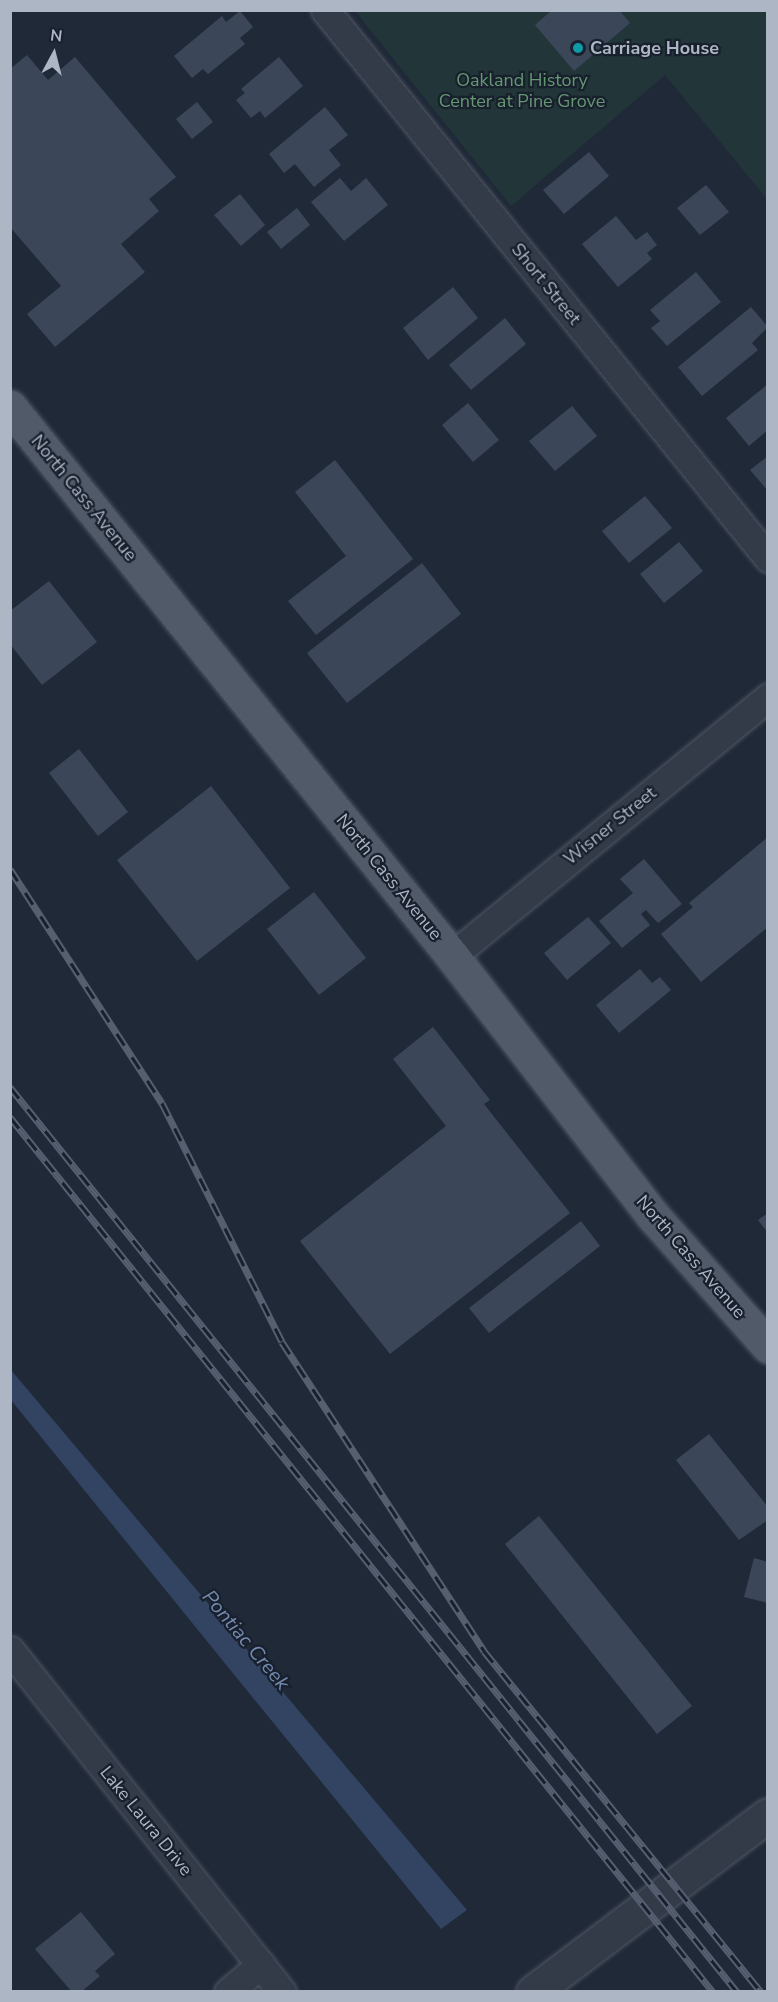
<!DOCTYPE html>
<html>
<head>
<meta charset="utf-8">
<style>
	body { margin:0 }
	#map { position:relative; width:778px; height:2002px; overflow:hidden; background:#202938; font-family:"Nunito Sans",sans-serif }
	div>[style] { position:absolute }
	.green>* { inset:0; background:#223639 }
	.water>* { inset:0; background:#324461 }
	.building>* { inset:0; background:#3b4759 }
	.roads { filter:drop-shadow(0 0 2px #4e5663) drop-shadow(0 0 2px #4e5663) }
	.minor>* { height:27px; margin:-13.5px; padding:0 13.5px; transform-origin:13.5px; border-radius:13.5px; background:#333b49 }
	.tertiary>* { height:33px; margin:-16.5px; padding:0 16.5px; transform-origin:16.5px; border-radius:16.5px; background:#333b49 }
	.primary>* { height:33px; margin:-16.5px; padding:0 16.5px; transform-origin:16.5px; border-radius:16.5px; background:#515a69 }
	.rail>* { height:7px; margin-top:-3.5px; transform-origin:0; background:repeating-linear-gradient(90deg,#19202d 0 14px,#555f70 0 28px); box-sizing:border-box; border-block:2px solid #555f70 }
	.dots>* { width:16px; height:16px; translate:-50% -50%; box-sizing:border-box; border:3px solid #19202d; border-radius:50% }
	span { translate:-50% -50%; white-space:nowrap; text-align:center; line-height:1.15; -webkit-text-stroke:4.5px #19202d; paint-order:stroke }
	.poi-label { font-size:18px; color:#adb6c5; font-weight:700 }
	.left { translate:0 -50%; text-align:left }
	.park-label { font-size:18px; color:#649772 }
	.street-label { font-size:18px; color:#adb6c5 }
	.water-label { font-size:20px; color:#748baf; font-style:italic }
	.frame { position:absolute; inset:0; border:12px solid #adb6c5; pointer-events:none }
	.north { position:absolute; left:24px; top:24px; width:60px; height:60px; -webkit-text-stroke:4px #19202d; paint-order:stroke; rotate:7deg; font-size:16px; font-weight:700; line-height:24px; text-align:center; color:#adb6c5 }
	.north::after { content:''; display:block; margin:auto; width:21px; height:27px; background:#adb6c5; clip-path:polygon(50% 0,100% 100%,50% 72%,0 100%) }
</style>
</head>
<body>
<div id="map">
	<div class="green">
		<div style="clip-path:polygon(355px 11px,767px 11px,767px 199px,665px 75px,511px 206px)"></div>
	</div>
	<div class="water">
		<div style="clip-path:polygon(10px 1370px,11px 1370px,467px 1910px,441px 1929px,11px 1400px)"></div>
	</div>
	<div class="building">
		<div style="clip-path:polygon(552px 10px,619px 10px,630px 23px,574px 71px,535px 25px)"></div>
		<div style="clip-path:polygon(240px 11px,253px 27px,240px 38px,245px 44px,208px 74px,203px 69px,192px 78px,174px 56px,222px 16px,226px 22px)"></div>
		<div style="clip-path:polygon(27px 55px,48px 80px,75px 57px,176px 177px,149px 199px,159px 211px,121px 244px,145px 272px,55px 347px,27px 314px,61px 286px,10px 227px,10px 69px)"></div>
		<div style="clip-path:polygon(279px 57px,303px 86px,265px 118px,260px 111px,251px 118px,236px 100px,245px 93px,241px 89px)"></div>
		<div style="clip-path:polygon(197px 102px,213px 122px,192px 139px,176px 119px)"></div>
		<div style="clip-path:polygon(325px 107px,348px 135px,329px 150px,341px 165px,314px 187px,295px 164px,284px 173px,269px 154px)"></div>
		<div style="clip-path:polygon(589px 152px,609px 176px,564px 214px,543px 190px)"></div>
		<div style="clip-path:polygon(340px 178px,351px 191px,366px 178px,388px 205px,344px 241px,311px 202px)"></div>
		<div style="clip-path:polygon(706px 185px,729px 212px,700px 235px,677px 208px)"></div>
		<div style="clip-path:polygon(240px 194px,265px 225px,241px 246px,214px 215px)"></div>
		<div style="clip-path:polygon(297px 208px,310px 225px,281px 249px,267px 232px)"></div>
		<div style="clip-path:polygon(616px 216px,636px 240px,647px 232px,657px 245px,647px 253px,652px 259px,618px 287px,582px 244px)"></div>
		<div style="clip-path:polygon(696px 272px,721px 302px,667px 346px,651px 328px,660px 321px,650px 310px)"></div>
		<div style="clip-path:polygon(453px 287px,478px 318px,428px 360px,403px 328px)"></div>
		<div style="clip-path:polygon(751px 307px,768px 327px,752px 343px,758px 350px,702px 396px,678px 367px)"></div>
		<div style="clip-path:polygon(505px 318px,526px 344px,471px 390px,449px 365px)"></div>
		<div style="clip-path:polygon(768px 384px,768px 430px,749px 446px,726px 418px)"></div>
		<div style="clip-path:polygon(468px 403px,499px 440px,473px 462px,442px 425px)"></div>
		<div style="clip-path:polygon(572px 406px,597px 436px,555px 471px,529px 441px)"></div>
		<div style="clip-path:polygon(768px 456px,768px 491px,750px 470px)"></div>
		<div style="clip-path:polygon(335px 460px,413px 559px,316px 635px,288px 601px,346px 556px,295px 492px)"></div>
		<div style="clip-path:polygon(645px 496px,672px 528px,629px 563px,602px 531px)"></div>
		<div style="clip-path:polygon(679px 542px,703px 571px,664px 603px,640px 574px)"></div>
		<div style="clip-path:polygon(422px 563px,461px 614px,347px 703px,307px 653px)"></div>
		<div style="clip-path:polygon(49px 581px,97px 642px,42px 685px,10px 644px,10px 611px)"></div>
		<div style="clip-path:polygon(79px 749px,128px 812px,98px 836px,49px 773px)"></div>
		<div style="clip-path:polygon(211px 786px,290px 888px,197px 961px,117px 860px)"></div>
		<div style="clip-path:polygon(768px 837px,768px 927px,701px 982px,661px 934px,693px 907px,689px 903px)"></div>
		<div style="clip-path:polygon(644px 859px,682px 904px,658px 923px,646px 910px,641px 914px,650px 925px,622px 948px,599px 921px,633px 893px,620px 879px)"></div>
		<div style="clip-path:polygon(314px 892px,366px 958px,319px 995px,267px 929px)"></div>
		<div style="clip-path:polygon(588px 917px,611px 943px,567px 980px,544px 953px)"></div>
		<div style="clip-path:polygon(640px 969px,652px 983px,660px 977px,671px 990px,619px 1033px,596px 1005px)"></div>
		<div style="clip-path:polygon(433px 1027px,490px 1100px,484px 1104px,570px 1213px,390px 1354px,300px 1241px,446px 1126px,393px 1059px)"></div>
		<div style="clip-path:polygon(768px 1213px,768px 1233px,758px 1220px)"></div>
		<div style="clip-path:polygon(581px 1221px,600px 1246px,489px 1333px,469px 1308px)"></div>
		<div style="clip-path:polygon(709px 1434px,768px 1507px,768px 1520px,739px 1540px,676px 1460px)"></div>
		<div style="clip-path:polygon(539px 1516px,692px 1706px,657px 1734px,505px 1544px)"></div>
		<div style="clip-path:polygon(754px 1558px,768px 1562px,768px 1603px,744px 1597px)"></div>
		<div style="clip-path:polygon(81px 1912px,115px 1954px,95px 1971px,100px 1976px,81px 1992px,72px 1992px,35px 1949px)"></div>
	</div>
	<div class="roads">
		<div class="minor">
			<div style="left:325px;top:10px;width:705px;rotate:51.05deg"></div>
			<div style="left:452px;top:956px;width:409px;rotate:-39.3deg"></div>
			<div style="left:10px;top:1650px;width:437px;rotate:51.5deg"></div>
			<div style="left:228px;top:1992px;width:43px;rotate:-40.3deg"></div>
		</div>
		<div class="tertiary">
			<div style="left:533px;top:1992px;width:294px;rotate:-37deg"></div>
		</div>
		<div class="primary">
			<div style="left:10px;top:407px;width:705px;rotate:51.16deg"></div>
			<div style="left:452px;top:956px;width:329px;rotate:52.3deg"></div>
			<div style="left:653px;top:1216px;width:174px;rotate:48.5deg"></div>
		</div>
	</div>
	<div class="rail">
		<div style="left:10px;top:869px;width:279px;rotate:57deg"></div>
		<div style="left:162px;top:1103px;width:267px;rotate:63.3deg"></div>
		<div style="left:282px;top:1342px;width:369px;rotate:56.8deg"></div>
		<div style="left:484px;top:1651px;width:439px;rotate:50.9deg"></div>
		<div style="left:10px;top:1087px;width:1161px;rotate:51.22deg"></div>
		<div style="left:10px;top:1117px;width:1122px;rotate:51.22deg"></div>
	</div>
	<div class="dots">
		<div style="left:578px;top:48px;background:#0f9aa8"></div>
	</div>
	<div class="poi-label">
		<span class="left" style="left:590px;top:48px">Carriage House</span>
	</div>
	<div class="park-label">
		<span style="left:522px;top:91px">Oakland History<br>Center at Pine Grove</span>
	</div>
	<div class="street-label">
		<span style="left:546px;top:284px;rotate:51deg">Short Street</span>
		<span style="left:84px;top:498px;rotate:51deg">North Cass Avenue</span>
		<span style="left:610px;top:826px;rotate:-39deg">Wisner Street</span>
		<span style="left:389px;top:877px;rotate:51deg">North Cass Avenue</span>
		<span style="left:691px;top:1257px;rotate:49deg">North Cass Avenue</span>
		<span style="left:146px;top:1821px;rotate:51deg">Lake Laura Drive</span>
	</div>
	<div class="water-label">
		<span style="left:246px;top:1640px;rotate:50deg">Pontiac Creek</span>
	</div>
	<div class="frame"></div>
	<div class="north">N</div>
</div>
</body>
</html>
